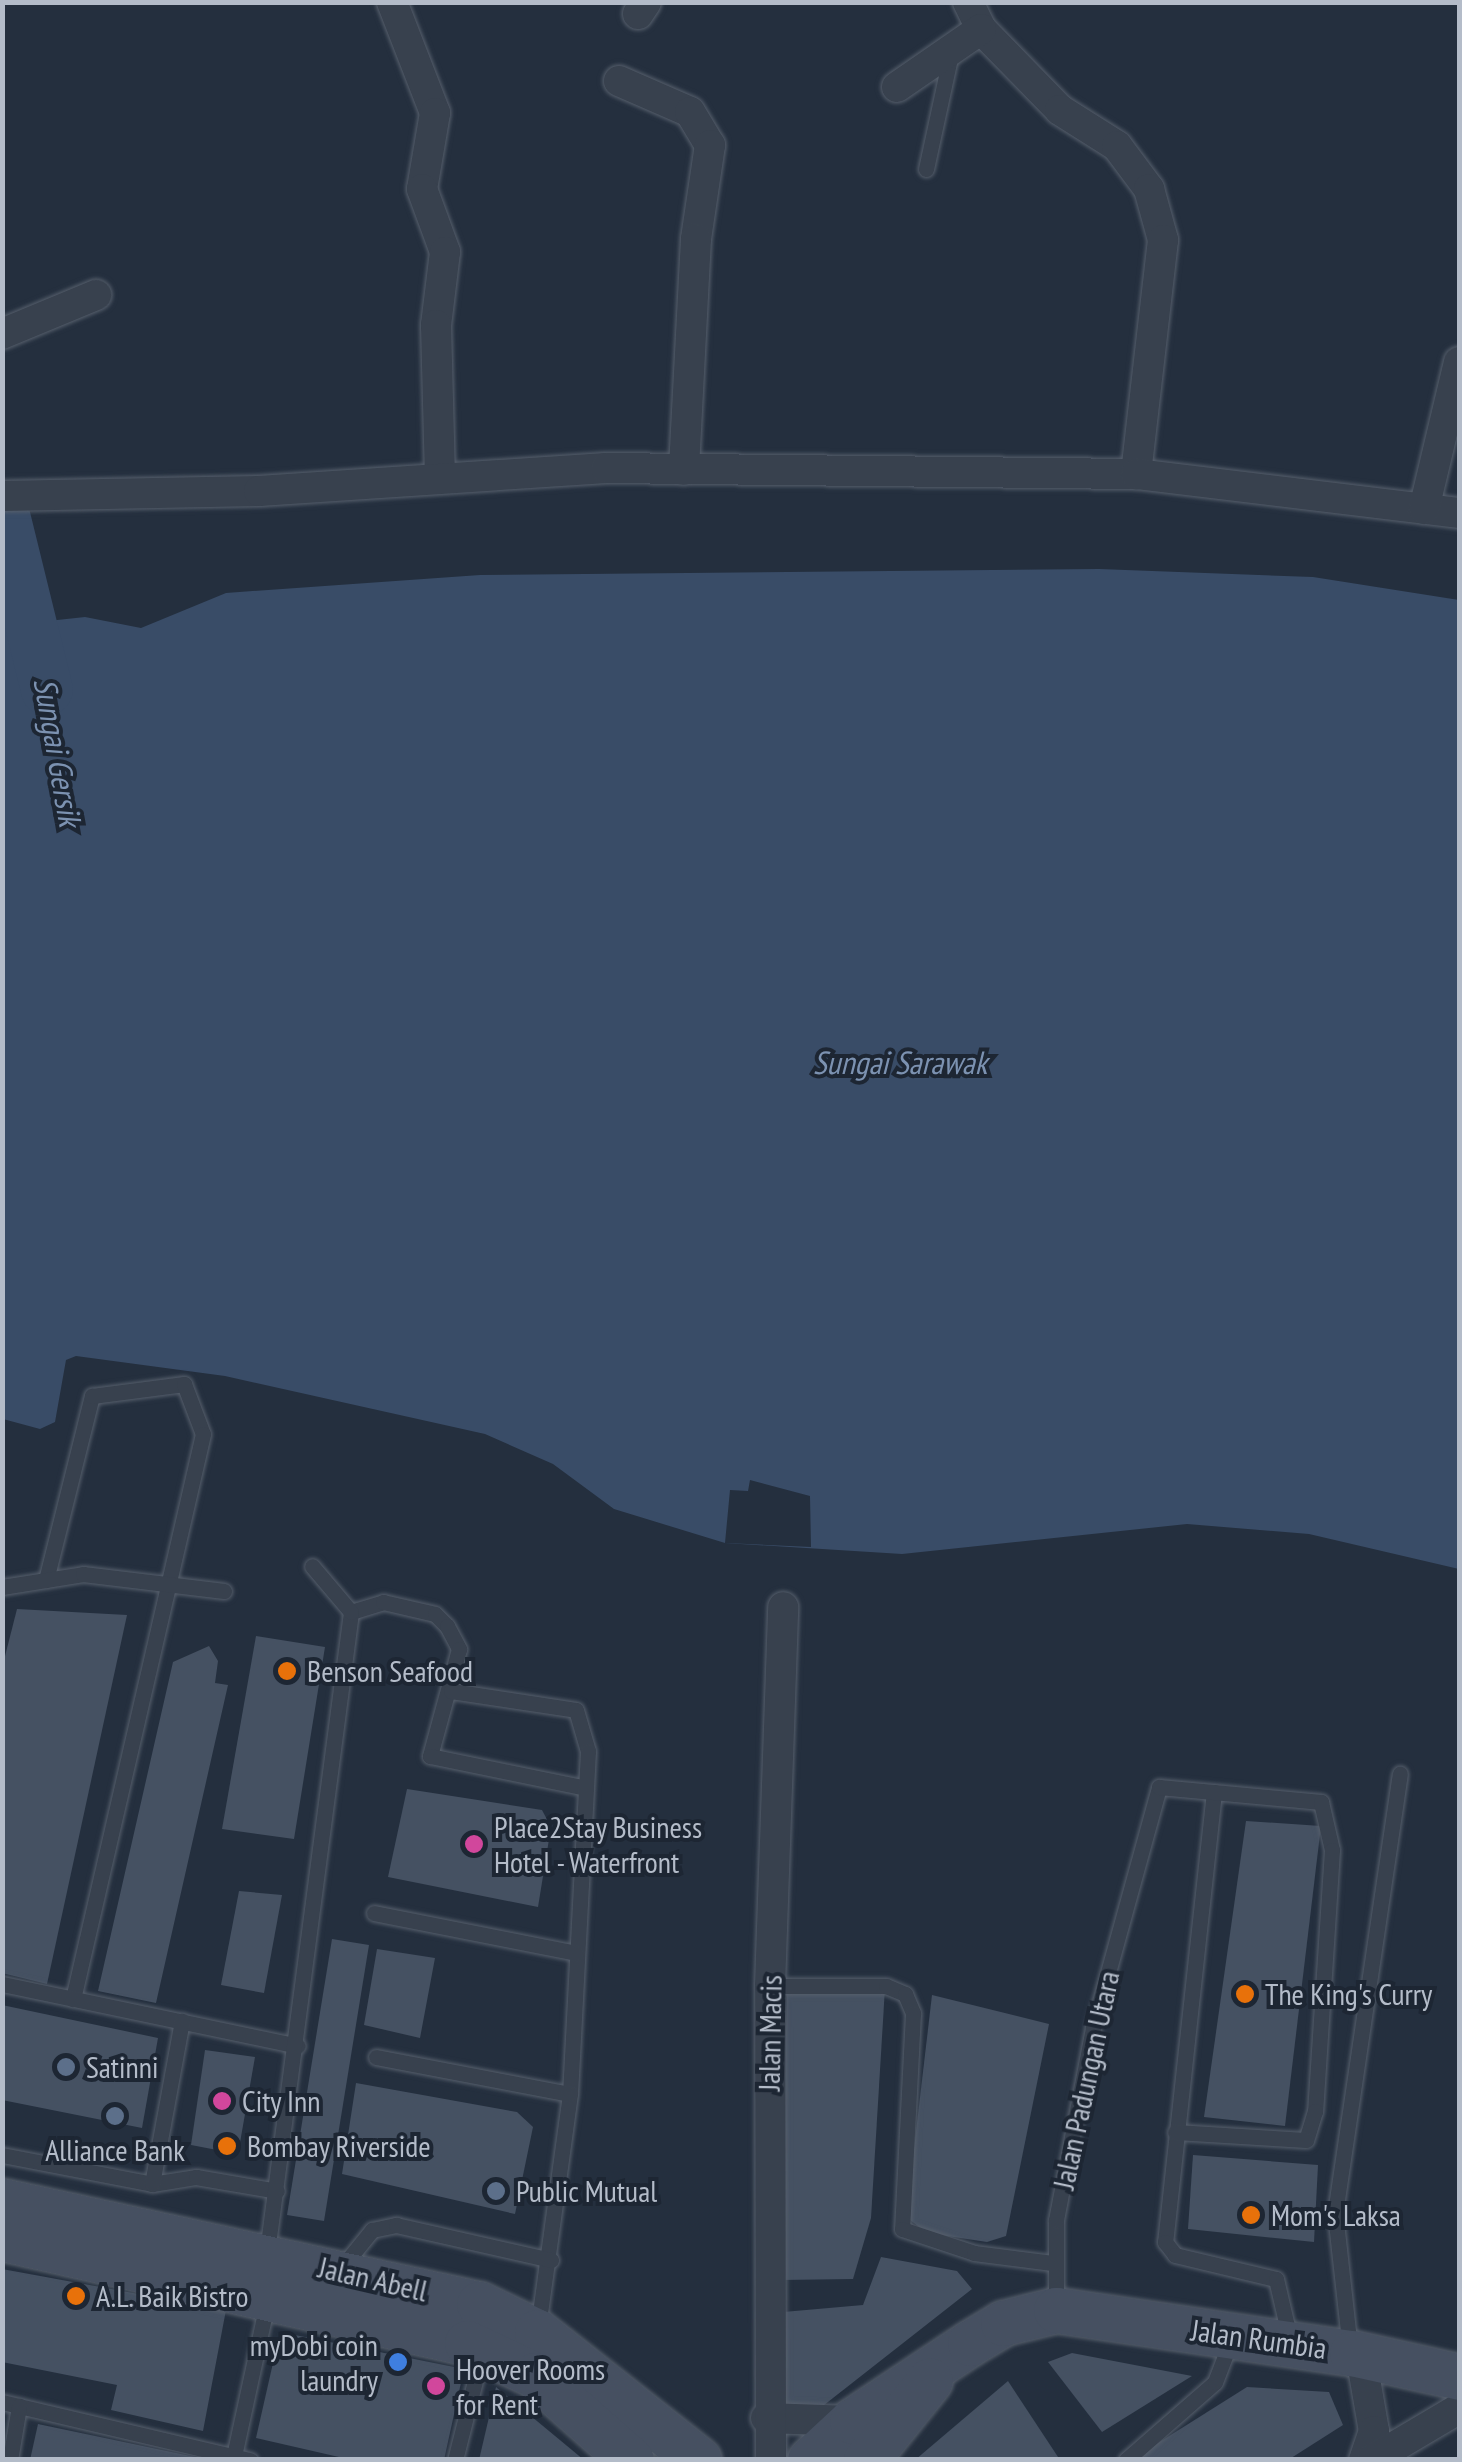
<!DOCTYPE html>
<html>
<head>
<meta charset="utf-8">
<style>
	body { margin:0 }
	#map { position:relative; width:1462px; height:2462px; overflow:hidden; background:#242f3e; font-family:"PT Sans Narrow",sans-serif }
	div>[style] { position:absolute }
	.water>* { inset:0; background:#394c67 }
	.pier>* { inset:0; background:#242f3e }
	.river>* { height:52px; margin:-26px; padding:0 26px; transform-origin:26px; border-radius:26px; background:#394c67 }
	.building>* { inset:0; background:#455162 }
	.roads { filter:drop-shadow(0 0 2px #565f6c) drop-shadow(0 0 2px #565f6c) }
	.lane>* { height:15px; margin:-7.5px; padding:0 7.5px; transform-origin:7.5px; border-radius:7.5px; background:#38414e }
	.street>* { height:30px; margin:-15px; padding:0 15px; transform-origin:15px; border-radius:15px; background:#38414e }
	.secondary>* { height:45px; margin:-22.5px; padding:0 22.5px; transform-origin:22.5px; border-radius:22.5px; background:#465061 }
	.dots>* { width:28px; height:28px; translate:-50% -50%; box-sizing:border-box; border:5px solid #1d2633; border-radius:50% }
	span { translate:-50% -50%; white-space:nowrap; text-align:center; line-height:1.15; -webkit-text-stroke:8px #1d2633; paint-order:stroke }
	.poi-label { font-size:30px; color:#b4bcc9 }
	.left { translate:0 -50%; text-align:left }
	.right { translate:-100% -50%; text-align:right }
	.street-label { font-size:30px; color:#b4bcc9 }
	.water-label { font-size:32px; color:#7c92b1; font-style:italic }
	.frame { position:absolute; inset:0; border:5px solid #b4bcc9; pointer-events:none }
</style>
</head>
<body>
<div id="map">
	<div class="water">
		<div style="clip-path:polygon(1099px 569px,1313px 577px,1459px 600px,1459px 1569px,1309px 1534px,1187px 1524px,902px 1554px,725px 1543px,614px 1509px,553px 1464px,485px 1434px,225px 1376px,76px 1356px,66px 1360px,55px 1422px,40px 1429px,3px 1419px,2px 626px,85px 617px,141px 628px,226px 593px,480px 575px)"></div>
	</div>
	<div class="pier">
		<div style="clip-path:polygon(750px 1480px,810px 1496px,811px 1547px,725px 1543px,730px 1490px,748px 1491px)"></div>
	</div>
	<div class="river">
		<div style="left:2px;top:507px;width:188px;rotate:76.2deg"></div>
	</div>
	<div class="building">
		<div style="clip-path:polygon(17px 1609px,127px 1615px,47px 1984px,2px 1973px,2px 1668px)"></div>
		<div style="clip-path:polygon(256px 1636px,325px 1647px,294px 1839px,222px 1829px)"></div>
		<div style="clip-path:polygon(209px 1646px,218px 1661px,215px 1683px,228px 1685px,156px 2003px,98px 1991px,173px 1662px)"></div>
		<div style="clip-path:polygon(407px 1789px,542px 1810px,551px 1827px,538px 1907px,388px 1877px)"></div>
		<div style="clip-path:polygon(1246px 1821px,1321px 1826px,1285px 2126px,1204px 2117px)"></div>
		<div style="clip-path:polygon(239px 1891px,282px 1895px,264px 1993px,221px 1985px)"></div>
		<div style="clip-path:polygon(332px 1939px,369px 1945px,324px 2221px,287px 2215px)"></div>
		<div style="clip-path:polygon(377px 1949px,435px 1958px,420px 2038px,364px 2025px)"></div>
		<div style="clip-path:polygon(885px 1988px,871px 2218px,853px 2279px,780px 2280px,787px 1991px)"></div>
		<div style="clip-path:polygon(932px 1995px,1049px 2024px,1006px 2236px,987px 2242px,927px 2233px,906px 2217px)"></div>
		<div style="clip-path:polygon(2px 2005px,158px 2038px,142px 2128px,2px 2100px)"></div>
		<div style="clip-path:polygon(205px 2050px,255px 2057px,238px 2154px,191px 2145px)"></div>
		<div style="clip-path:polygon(356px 2083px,517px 2112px,533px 2127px,515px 2214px,342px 2174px)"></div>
		<div style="clip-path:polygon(1193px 2155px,1318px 2165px,1314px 2242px,1188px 2229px)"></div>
		<div style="clip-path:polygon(881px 2257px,957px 2271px,972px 2289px,819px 2409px,769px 2407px,772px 2313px,863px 2305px)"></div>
		<div style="clip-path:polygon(2px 2269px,226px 2310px,203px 2431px,111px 2410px,117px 2385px,2px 2362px)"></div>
		<div style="clip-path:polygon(280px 2332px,464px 2369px,444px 2460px,352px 2460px,256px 2438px)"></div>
		<div style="clip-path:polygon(1072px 2353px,1192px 2376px,1102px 2432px,1048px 2362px)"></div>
		<div style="clip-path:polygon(1008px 2381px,1060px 2460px,915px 2460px)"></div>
		<div style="clip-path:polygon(496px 2387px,584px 2460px,479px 2460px)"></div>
		<div style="clip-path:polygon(1247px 2387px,1329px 2392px,1343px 2425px,1288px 2460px,1131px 2460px)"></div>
		<div style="clip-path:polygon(38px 2424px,200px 2458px,200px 2460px,30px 2460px)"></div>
	</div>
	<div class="roads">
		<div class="lane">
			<div style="left:926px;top:169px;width:119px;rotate:-77.8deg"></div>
			<div style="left:46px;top:1580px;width:190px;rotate:-76deg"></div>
			<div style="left:92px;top:1396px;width:93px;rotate:-7.4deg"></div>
			<div style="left:184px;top:1384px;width:53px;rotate:69.2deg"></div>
			<div style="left:203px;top:1434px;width:580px;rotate:102.96deg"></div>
			<div style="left:2px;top:1587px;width:82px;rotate:-9.1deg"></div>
			<div style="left:83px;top:1574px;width:142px;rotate:6.9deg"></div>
			<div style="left:351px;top:1612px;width:34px;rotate:-17deg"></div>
			<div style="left:383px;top:1602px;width:53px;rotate:13deg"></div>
			<div style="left:435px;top:1614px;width:17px;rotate:45deg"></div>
			<div style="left:447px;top:1626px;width:26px;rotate:62deg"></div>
			<div style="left:459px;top:1649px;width:111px;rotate:105.2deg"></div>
			<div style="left:430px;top:1756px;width:159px;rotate:11.6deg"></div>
			<div style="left:451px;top:1691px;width:126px;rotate:8.6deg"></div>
			<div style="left:576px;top:1710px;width:43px;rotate:73.7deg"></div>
			<div style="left:588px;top:1751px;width:343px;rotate:93deg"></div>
			<div style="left:570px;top:2094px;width:237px;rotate:97.8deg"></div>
			<div style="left:1214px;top:1792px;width:453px;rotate:96.2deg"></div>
			<div style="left:1165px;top:2242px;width:16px;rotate:52deg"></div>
			<div style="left:1175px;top:2255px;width:104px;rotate:13.4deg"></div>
			<div style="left:1276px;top:2279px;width:62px;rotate:76.9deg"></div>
			<div style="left:374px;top:1913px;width:206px;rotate:11.2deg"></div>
			<div style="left:2px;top:1984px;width:302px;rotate:11.8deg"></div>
			<div style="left:770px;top:1986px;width:116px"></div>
			<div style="left:886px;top:1986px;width:21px;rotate:23deg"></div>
			<div style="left:905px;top:1994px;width:21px;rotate:67deg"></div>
			<div style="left:913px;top:2013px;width:216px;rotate:92.9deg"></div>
			<div style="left:902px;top:2229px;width:76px;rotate:18.4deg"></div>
			<div style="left:974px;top:2253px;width:79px;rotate:7.3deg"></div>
			<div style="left:376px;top:2057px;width:197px;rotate:10.8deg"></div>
			<div style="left:2px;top:2155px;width:153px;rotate:10.9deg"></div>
			<div style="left:152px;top:2184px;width:45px;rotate:-9deg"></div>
			<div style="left:196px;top:2177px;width:82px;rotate:9.8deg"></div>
			<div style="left:152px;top:2184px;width:166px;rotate:-79.6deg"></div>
			<div style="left:267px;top:2252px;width:645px;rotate:-82.52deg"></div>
			<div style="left:351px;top:1612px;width:60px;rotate:-130.3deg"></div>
			<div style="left:342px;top:2267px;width:48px;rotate:-51deg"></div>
			<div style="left:372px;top:2230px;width:25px;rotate:-12deg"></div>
			<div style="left:396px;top:2225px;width:159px;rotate:12.7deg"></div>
			<div style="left:1056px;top:2306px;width:86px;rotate:-90deg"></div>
			<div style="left:1056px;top:2220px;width:197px;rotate:-79.1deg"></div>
			<div style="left:1093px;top:2027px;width:249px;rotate:-74.6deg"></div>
			<div style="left:1159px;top:1787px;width:163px;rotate:5.3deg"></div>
			<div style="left:1321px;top:1802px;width:49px;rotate:77.1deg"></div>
			<div style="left:1332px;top:1850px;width:262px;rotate:93.7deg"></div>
			<div style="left:1315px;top:2111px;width:30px;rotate:107deg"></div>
			<div style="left:1306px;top:2140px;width:131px;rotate:-176.5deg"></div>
			<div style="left:1350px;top:2349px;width:137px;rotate:-96.3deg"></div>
			<div style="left:1335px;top:2213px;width:444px;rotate:-81.6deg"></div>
			<div style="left:2px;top:2402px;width:255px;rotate:13.2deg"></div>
			<div style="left:234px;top:2456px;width:157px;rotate:-77.8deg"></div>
			<div style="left:10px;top:2460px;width:55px;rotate:-80.5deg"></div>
			<div style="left:455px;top:2460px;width:106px;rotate:-75.8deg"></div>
			<div style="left:1126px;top:2460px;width:118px;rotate:-41.2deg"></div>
			<div style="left:1215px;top:2382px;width:47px;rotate:-68.9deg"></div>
		</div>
		<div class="street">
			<div style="left:392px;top:2px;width:119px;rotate:68.8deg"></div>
			<div style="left:435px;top:113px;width:77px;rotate:99.7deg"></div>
			<div style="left:422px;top:189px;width:67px;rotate:69.9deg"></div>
			<div style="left:445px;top:252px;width:74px;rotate:97deg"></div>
			<div style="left:436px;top:325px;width:152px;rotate:88.5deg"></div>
			<div style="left:968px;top:2px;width:30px;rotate:64deg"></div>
			<div style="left:981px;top:29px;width:113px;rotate:45.7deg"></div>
			<div style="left:1060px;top:110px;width:67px;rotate:32.3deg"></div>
			<div style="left:1117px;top:146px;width:54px;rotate:53.3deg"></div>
			<div style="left:1149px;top:189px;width:53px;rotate:74.6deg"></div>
			<div style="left:1163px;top:240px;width:236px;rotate:96.6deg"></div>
			<div style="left:638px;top:14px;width:14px;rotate:-56deg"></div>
			<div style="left:619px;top:81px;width:77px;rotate:23.6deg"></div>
			<div style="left:690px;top:112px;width:39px;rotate:59deg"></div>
			<div style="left:710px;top:145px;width:95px;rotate:98.5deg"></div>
			<div style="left:696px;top:239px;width:231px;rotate:93deg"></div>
			<div style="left:897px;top:87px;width:102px;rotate:-34.6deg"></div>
			<div style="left:2px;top:334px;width:102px;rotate:-22.5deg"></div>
			<div style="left:2px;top:496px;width:257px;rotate:-1.1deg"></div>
			<div style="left:259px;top:491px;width:348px;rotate:-3.8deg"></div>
			<div style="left:606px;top:468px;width:530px;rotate:0.65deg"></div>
			<div style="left:1136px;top:474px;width:326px;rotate:6.9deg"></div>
			<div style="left:1424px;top:509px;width:151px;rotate:-76.6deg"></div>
			<div style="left:1361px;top:2356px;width:76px;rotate:80.2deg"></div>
			<div style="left:1374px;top:2431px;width:31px;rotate:109deg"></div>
			<div style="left:766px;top:2418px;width:86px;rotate:2deg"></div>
			<div style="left:771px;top:2460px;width:474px;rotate:-90.1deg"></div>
			<div style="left:770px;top:1986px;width:379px;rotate:-88deg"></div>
			<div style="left:1372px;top:2460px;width:102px;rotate:-30.6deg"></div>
		</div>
		<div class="secondary">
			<div style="left:2px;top:2201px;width:488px;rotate:12.2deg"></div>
			<div style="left:479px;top:2304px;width:64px;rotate:25.8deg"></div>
			<div style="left:537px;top:2332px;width:206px;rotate:38.3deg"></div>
			<div style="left:2px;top:2238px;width:477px;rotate:12.7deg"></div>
			<div style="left:467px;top:2343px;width:75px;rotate:25.2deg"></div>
			<div style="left:535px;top:2375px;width:128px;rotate:41.5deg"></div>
			<div style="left:810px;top:2460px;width:57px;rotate:-42.9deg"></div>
			<div style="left:852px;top:2421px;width:141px;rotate:-33.5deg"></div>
			<div style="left:970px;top:2343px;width:39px;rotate:-31deg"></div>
			<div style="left:1003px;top:2323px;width:55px;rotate:-13.8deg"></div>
			<div style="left:1056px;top:2310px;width:299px;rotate:8.3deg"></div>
			<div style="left:1352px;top:2353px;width:111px;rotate:12.5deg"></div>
			<div style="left:866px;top:2460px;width:102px;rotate:-51.3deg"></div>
		</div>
	</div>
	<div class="dots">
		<div style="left:287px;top:1671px;background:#e8710a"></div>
		<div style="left:474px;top:1844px;background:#d1479c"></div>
		<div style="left:1245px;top:1994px;background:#e8710a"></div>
		<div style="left:66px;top:2067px;background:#5c6f8a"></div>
		<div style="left:222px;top:2101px;background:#d1479c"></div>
		<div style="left:115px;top:2116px;background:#5c6f8a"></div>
		<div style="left:227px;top:2146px;background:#e8710a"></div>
		<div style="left:496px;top:2191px;background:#5c6f8a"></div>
		<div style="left:1251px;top:2215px;background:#e8710a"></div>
		<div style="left:76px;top:2296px;background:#e8710a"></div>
		<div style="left:398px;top:2362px;background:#3f7fe0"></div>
		<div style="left:436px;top:2386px;background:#d1479c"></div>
	</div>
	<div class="poi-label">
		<span class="left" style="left:307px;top:1671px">Benson Seafood</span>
		<span class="left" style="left:494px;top:1844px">Place2Stay Business<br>Hotel - Waterfront</span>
		<span class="left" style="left:1265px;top:1994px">The King's Curry</span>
		<span class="left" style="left:86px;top:2067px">Satinni</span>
		<span class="left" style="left:242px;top:2101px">City Inn</span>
		<span class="left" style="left:247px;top:2146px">Bombay Riverside</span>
		<span style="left:115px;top:2150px">Alliance Bank</span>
		<span class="left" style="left:516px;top:2191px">Public Mutual</span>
		<span class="left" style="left:1271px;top:2215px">Mom's Laksa</span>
		<span class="left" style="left:96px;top:2296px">A.L. Baik Bistro</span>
		<span class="right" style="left:378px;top:2362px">myDobi coin<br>laundry</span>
		<span class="left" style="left:456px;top:2386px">Hoover Rooms<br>for Rent</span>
	</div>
	<div class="street-label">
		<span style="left:770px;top:2033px;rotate:-89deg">Jalan Macis</span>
		<span style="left:1086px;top:2080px;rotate:-78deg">Jalan Padungan Utara</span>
		<span style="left:373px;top:2279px;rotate:13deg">Jalan Abell</span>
		<span style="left:1259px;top:2339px;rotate:8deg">Jalan Rumbia</span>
	</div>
	<div class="water-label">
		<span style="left:58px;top:752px;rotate:80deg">Sungai Gersik</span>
		<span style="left:900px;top:1062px">Sungai Sarawak</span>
	</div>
	<div class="frame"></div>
</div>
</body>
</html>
